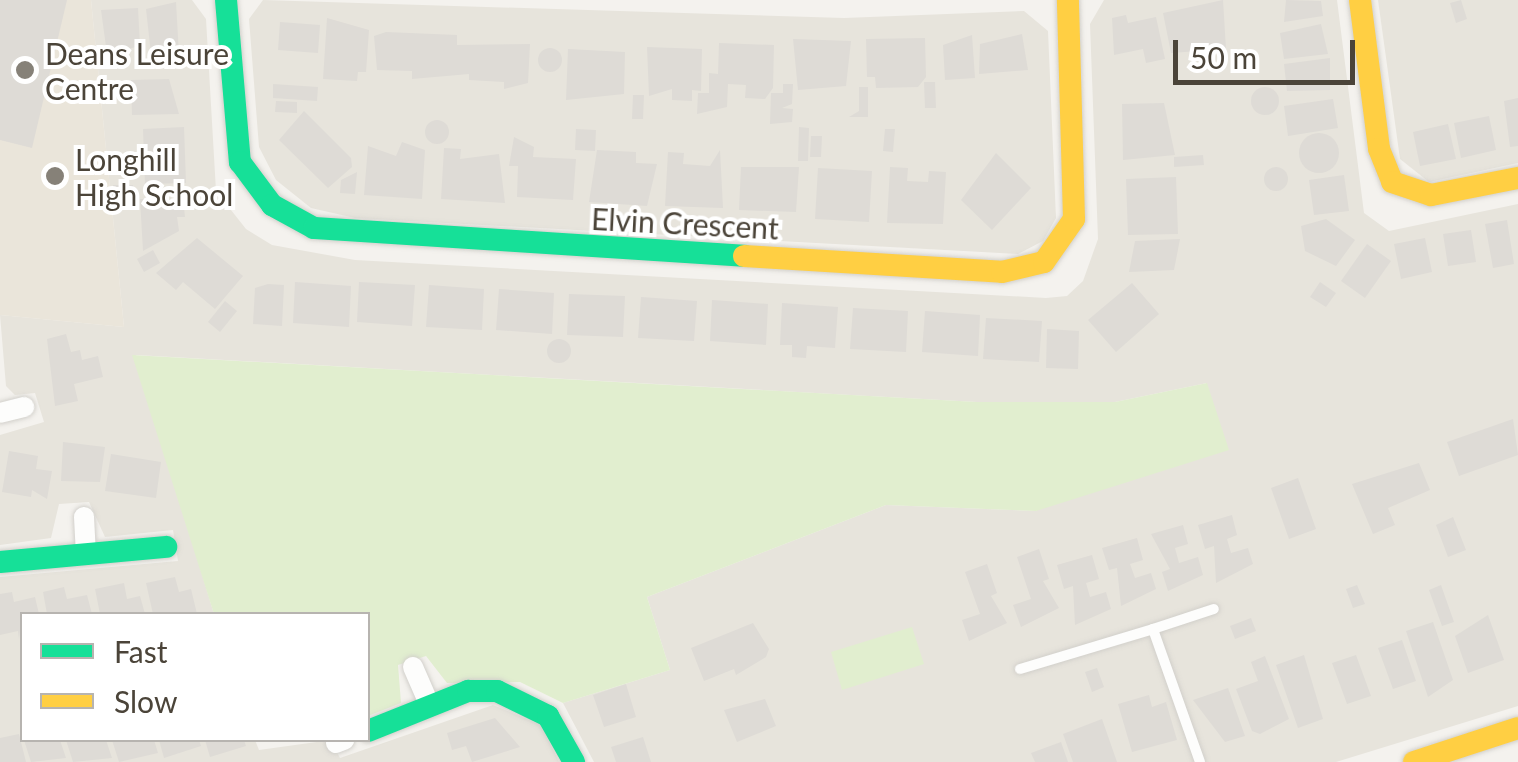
<!DOCTYPE html>
<html>
<head>
<meta charset="utf-8">
<style>
	body { margin:0 }
	#map { position:relative; width:1518px; height:762px; overflow:hidden; background:#f4f2ee; font-family:Lato,sans-serif }
	div>[style] { position:absolute }
	.residential>* { inset:0; background:#e7e4dc }
	.education>* { inset:0; background:#eae5da }
	.green>* { inset:0; background:#e1eecf }
	.building>* { inset:0; background:#dedbd6 }
	.round { border-radius:50% }
	.roads { filter:drop-shadow(0 0 2px #d2d0cb) drop-shadow(0 0 2px #d2d0cb) }
	.lane>* { height:10px; margin:-5px; padding:0 5px; transform-origin:5px; border-radius:5px; background:#fdfdfc }
	.street>* { height:20px; margin:-10px; padding:0 10px; transform-origin:10px; border-radius:10px; background:#fdfdfc }
	.fast>* { height:22px; margin:-11px; padding:0 11px; transform-origin:11px; border-radius:11px; background:#16e098 }
	.slow>* { height:22px; margin:-11px; padding:0 11px; transform-origin:11px; border-radius:11px; background:#ffcf43 }
	.dots>* { width:28px; height:28px; translate:-50% -50%; box-sizing:border-box; border:5px solid #fff; border-radius:50% }
	span { translate:-50% -50%; white-space:nowrap; text-align:center; line-height:1.15; -webkit-text-stroke:8px #fff; paint-order:stroke }
	.poi-label { font-size:30px; color:#4b4439 }
	.left { translate:0 -50%; text-align:left }
	.street-label { font-size:30px; color:#4b4439 }
	.legend { position:absolute; left:20px; top:612px; width:350px; height:130px; box-sizing:border-box; background:#fff; border:2px solid #b7b4b0; margin:0; padding:12px 18px; list-style:none; font-size:30px; color:#4b4439 }
	.legend li { display:flex; align-items:center; gap:20px; height:50px }
	.legend b { width:50px; border:2px solid #b7b4b0 }
	.scale { position:absolute; left:1173px; top:40px; width:182px; height:45px; box-sizing:border-box; border:5px solid #4b4439; border-top:0; padding-left:12px; font-size:30px; line-height:35px; white-space:nowrap; color:#4b4439; -webkit-text-stroke:8px #fff; paint-order:stroke }
</style>
</head>
<body>
<div id="map">
	<div class="residential">
		<div style="clip-path:polygon(91px 0,192px 0,206px 19px,216px 191px,246px 229px,272px 245px,355px 260px,1046px 298px,1067px 296px,1083px 281px,1098px 239px,1090px 24px,1104px 0,1337px 0,1364px 213px,1389px 231px,1518px 204px,1518px 706px,1336px 762px,594px 762px,563px 703px,670px 670px,647px 597px,886px 505px,1036px 511px,1207px 383px,1115px 402px,977px 402px,136px 355px,214px 614px,22px 614px,22px 740px,255px 740px,259px 750px,331px 740px,340px 758px,493px 705px,541px 725px,559px 762px,0 762px,0 577px,178px 561px,173px 530px,105px 537px,89px 502px,59px 504px,51px 538px,0 545px,0 435px,44px 422px,35px 393px,15px 395px,6px 386px,0 315px,124px 327px)"></div>
		<div style="clip-path:polygon(263px 0,844px 18px,1024px 11px,1048px 31px,1056px 218px,1043px 241px,1018px 254px,355px 218px,311px 208px,276px 180px,259px 147px,249px 19px)"></div>
		<div style="clip-path:polygon(1378px 0,1518px 0,1518px 163px,1429px 182px,1400px 159px)"></div>
	</div>
	<div class="education">
		<div style="clip-path:polygon(0 0,91px 0,124px 327px,0 315px)"></div>
	</div>
	<div class="green">
		<div style="clip-path:polygon(132px 355px,977px 402px,1115px 402px,1207px 383px,1229px 450px,1036px 511px,886px 505px,647px 597px,670px 670px,563px 703px,520px 682px,447px 683px,426px 656px,398px 665px,401px 703px,368px 716px,368px 614px,214px 614px)"></div>
		<div style="clip-path:polygon(912px 627px,924px 664px,842px 690px,831px 652px)"></div>
	</div>
	<div class="building">
		<div style="clip-path:polygon(0 0,67px 0,32px 148px,0 140px)"></div>
		<div style="clip-path:polygon(1223px 0,1226px 49px,1171px 53px,1163px 13px)"></div>
		<div style="clip-path:polygon(1286px 0,1321px 1px,1323px 16px,1284px 22px)"></div>
		<div style="clip-path:polygon(1461px 0,1467px 19px,1456px 23px,1450px 3px)"></div>
		<div style="clip-path:polygon(176px 2px,179px 55px,152px 63px,146px 9px)"></div>
		<div style="clip-path:polygon(138px 8px,140px 46px,107px 54px,101px 10px)"></div>
		<div style="clip-path:polygon(1126px 15px,1128px 23px,1156px 17px,1165px 59px,1146px 63px,1143px 49px,1114px 55px,1112px 18px)"></div>
		<div style="clip-path:polygon(327px 18px,369px 30px,366px 72px,358px 72px,357px 81px,323px 79px)"></div>
		<div style="clip-path:polygon(280px 22px,320px 25px,318px 53px,278px 50px)"></div>
		<div style="clip-path:polygon(1321px 24px,1328px 54px,1284px 59px,1280px 33px)"></div>
		<div style="clip-path:polygon(386px 32px,457px 35px,457px 45px,530px 44px,528px 83px,504px 89px,504px 82px,469px 80px,469px 74px,412px 79px,412px 71px,377px 70px,374px 36px)"></div>
		<div style="clip-path:polygon(1022px 34px,1028px 70px,979px 74px,980px 44px)"></div>
		<div style="clip-path:polygon(972px 35px,975px 78px,945px 80px,943px 45px)"></div>
		<div style="clip-path:polygon(925px 38px,926px 77px,918px 87px,876px 88px,875px 77px,867px 77px,866px 39px)"></div>
		<div style="clip-path:polygon(793px 39px,851px 41px,846px 86px,798px 90px)"></div>
		<div style="clip-path:polygon(719px 43px,774px 45px,773px 88px,765px 99px,745px 98px,746px 85px,728px 84px,727px 107px,697px 114px,698px 93px,709px 93px,709px 73px,718px 74px)"></div>
		<div style="clip-path:polygon(647px 47px,702px 49px,701px 91px,692px 90px,692px 101px,672px 100px,672px 89px,649px 96px)"></div>
		<div class="round" style="left:538px;top:48px;width:24px;height:24px"></div>
		<div style="clip-path:polygon(568px 49px,625px 52px,624px 94px,566px 100px)"></div>
		<div style="clip-path:polygon(1330px 58px,1330px 90px,1287px 91px,1284px 64px)"></div>
		<div style="clip-path:polygon(169px 79px,179px 114px,132px 115px,131px 80px)"></div>
		<div style="clip-path:polygon(924px 82px,935px 82px,936px 108px,925px 108px)"></div>
		<div style="clip-path:polygon(273px 84px,318px 87px,317px 101px,273px 98px)"></div>
		<div style="clip-path:polygon(783px 84px,793px 84px,792px 104px,782px 108px,793px 109px,792px 122px,770px 124px,771px 93px,783px 93px)"></div>
		<div style="clip-path:polygon(859px 87px,868px 87px,868px 117px,849px 117px,859px 111px)"></div>
		<div class="round" style="left:1251px;top:87px;width:28px;height:28px"></div>
		<div style="clip-path:polygon(633px 95px,644px 95px,643px 119px,632px 119px)"></div>
		<div style="clip-path:polygon(1518px 98px,1518px 146px,1510px 147px,1504px 101px)"></div>
		<div style="clip-path:polygon(1333px 99px,1338px 128px,1288px 136px,1284px 106px)"></div>
		<div style="clip-path:polygon(276px 101px,297px 102px,297px 113px,275px 112px)"></div>
		<div style="clip-path:polygon(1164px 103px,1175px 155px,1123px 160px,1122px 104px)"></div>
		<div style="clip-path:polygon(304px 111px,351px 158px,352px 167px,328px 188px,279px 140px)"></div>
		<div style="clip-path:polygon(1489px 116px,1496px 150px,1461px 158px,1454px 123px)"></div>
		<div class="round" style="left:425px;top:120px;width:24px;height:24px"></div>
		<div style="clip-path:polygon(1448px 124px,1456px 159px,1420px 166px,1413px 132px)"></div>
		<div style="clip-path:polygon(184px 127px,186px 183px,145px 184px,143px 129px)"></div>
		<div style="clip-path:polygon(799px 127px,809px 128px,808px 161px,798px 161px)"></div>
		<div style="clip-path:polygon(576px 129px,596px 130px,595px 151px,575px 150px)"></div>
		<div style="clip-path:polygon(885px 129px,895px 129px,893px 152px,883px 151px)"></div>
		<div class="round" style="left:1299px;top:133px;width:40px;height:40px"></div>
		<div style="clip-path:polygon(811px 136px,822px 136px,821px 157px,810px 157px)"></div>
		<div style="clip-path:polygon(514px 137px,534px 147px,533px 157px,576px 159px,573px 200px,517px 197px,518px 166px,509px 166px)"></div>
		<div style="clip-path:polygon(402px 142px,425px 150px,422px 199px,364px 195px,368px 146px,396px 156px)"></div>
		<div style="clip-path:polygon(444px 148px,461px 149px,460px 159px,499px 154px,505px 203px,441px 199px)"></div>
		<div style="clip-path:polygon(597px 150px,636px 152px,636px 163px,657px 164px,647px 206px,589px 202px)"></div>
		<div style="clip-path:polygon(720px 150px,723px 208px,665px 206px,668px 152px,684px 153px,683px 164px,710px 166px)"></div>
		<div style="clip-path:polygon(996px 153px,1031px 188px,992px 230px,961px 200px)"></div>
		<div style="clip-path:polygon(1203px 155px,1204px 165px,1174px 167px,1174px 157px)"></div>
		<div class="round" style="left:1264px;top:167px;width:24px;height:24px"></div>
		<div style="clip-path:polygon(741px 167px,799px 167px,796px 212px,739px 210px)"></div>
		<div style="clip-path:polygon(890px 167px,908px 168px,907px 181px,928px 182px,929px 171px,946px 172px,943px 224px,887px 223px)"></div>
		<div style="clip-path:polygon(818px 168px,872px 171px,869px 222px,815px 219px)"></div>
		<div style="clip-path:polygon(357px 172px,355px 194px,340px 193px,341px 180px)"></div>
		<div style="clip-path:polygon(1344px 175px,1349px 211px,1314px 215px,1309px 180px)"></div>
		<div style="clip-path:polygon(1176px 177px,1178px 234px,1128px 235px,1126px 179px)"></div>
		<div style="clip-path:polygon(113px 185px,133px 185px,134px 204px,114px 205px)"></div>
		<div style="clip-path:polygon(140px 199px,183px 199px,185px 217px,177px 217px,179px 231px,143px 251px)"></div>
		<div style="clip-path:polygon(1326px 219px,1355px 240px,1336px 266px,1305px 251px,1301px 226px)"></div>
		<div style="clip-path:polygon(1507px 220px,1514px 264px,1493px 268px,1485px 224px)"></div>
		<div style="clip-path:polygon(1471px 230px,1476px 262px,1448px 266px,1443px 234px)"></div>
		<div style="clip-path:polygon(197px 238px,243px 276px,215px 309px,183px 282px,176px 290px,156px 273px)"></div>
		<div style="clip-path:polygon(1425px 238px,1432px 272px,1401px 279px,1394px 244px)"></div>
		<div style="clip-path:polygon(1180px 239px,1174px 270px,1129px 272px,1135px 241px)"></div>
		<div style="clip-path:polygon(1367px 244px,1391px 261px,1365px 298px,1341px 281px)"></div>
		<div style="clip-path:polygon(153px 250px,160px 263px,144px 272px,137px 259px)"></div>
		<div style="clip-path:polygon(295px 282px,351px 286px,349px 327px,293px 323px)"></div>
		<div style="clip-path:polygon(359px 282px,415px 285px,412px 326px,357px 322px)"></div>
		<div style="clip-path:polygon(1320px 282px,1336px 293px,1326px 307px,1310px 297px)"></div>
		<div style="clip-path:polygon(1132px 283px,1159px 314px,1116px 352px,1088px 320px)"></div>
		<div style="clip-path:polygon(268px 284px,284px 285px,282px 326px,253px 324px,255px 288px)"></div>
		<div style="clip-path:polygon(429px 285px,484px 289px,482px 330px,426px 327px)"></div>
		<div style="clip-path:polygon(499px 289px,554px 293px,552px 334px,496px 330px)"></div>
		<div style="clip-path:polygon(569px 294px,625px 296px,623px 337px,567px 335px)"></div>
		<div style="clip-path:polygon(641px 297px,697px 301px,694px 341px,638px 338px)"></div>
		<div style="clip-path:polygon(712px 300px,768px 304px,766px 345px,710px 341px)"></div>
		<div style="clip-path:polygon(225px 301px,237px 311px,220px 332px,208px 322px)"></div>
		<div style="clip-path:polygon(782px 303px,838px 307px,835px 348px,807px 346px,806px 358px,792px 357px,792px 345px,780px 345px)"></div>
		<div style="clip-path:polygon(853px 308px,908px 311px,906px 352px,850px 349px)"></div>
		<div style="clip-path:polygon(925px 311px,980px 315px,978px 356px,922px 352px)"></div>
		<div style="clip-path:polygon(986px 318px,1042px 321px,1039px 362px,983px 359px)"></div>
		<div style="clip-path:polygon(1047px 329px,1079px 331px,1078px 369px,1046px 368px)"></div>
		<div style="clip-path:polygon(66px 334px,71px 352px,80px 350px,82px 360px,98px 356px,103px 377px,74px 384px,78px 401px,55px 406px,47px 339px)"></div>
		<div class="round" style="left:547px;top:339px;width:24px;height:24px"></div>
		<div style="clip-path:polygon(1513px 419px,1518px 455px,1459px 476px,1447px 442px)"></div>
		<div style="clip-path:polygon(63px 442px,105px 447px,100px 482px,61px 481px)"></div>
		<div style="clip-path:polygon(9px 451px,38px 456px,36px 469px,52px 471px,47px 499px,32px 490px,31px 497px,2px 492px)"></div>
		<div style="clip-path:polygon(111px 454px,161px 462px,156px 498px,105px 491px)"></div>
		<div style="clip-path:polygon(1419px 463px,1430px 490px,1388px 508px,1395px 525px,1373px 534px,1352px 484px)"></div>
		<div style="clip-path:polygon(1298px 478px,1316px 529px,1289px 539px,1271px 488px)"></div>
		<div style="clip-path:polygon(1232px 515px,1237px 535px,1227px 539px,1231px 553px,1248px 548px,1253px 564px,1216px 583px,1214px 546px,1205px 549px,1198px 525px)"></div>
		<div style="clip-path:polygon(1453px 517px,1466px 550px,1448px 557px,1436px 525px)"></div>
		<div style="clip-path:polygon(1183px 525px,1188px 544px,1175px 548px,1179px 563px,1198px 557px,1203px 575px,1168px 591px,1162px 572px,1170px 569px,1151px 534px)"></div>
		<div style="clip-path:polygon(1137px 538px,1143px 560px,1130px 564px,1135px 578px,1151px 573px,1156px 589px,1121px 606px,1117px 568px,1109px 570px,1102px 548px)"></div>
		<div style="clip-path:polygon(1039px 549px,1049px 579px,1043px 581px,1059px 608px,1021px 627px,1013px 605px,1031px 599px,1017px 557px)"></div>
		<div style="clip-path:polygon(1092px 555px,1099px 579px,1086px 583px,1090px 597px,1106px 592px,1111px 609px,1075px 625px,1073px 586px,1064px 589px,1057px 565px)"></div>
		<div style="clip-path:polygon(987px 564px,997px 593px,991px 596px,1007px 623px,969px 641px,962px 620px,980px 614px,965px 572px)"></div>
		<div style="clip-path:polygon(175px 577px,179px 592px,191px 589px,197px 614px,153px 614px,146px 583px)"></div>
		<div style="clip-path:polygon(124px 583px,127px 599px,140px 596px,145px 614px,100px 614px,95px 589px)"></div>
		<div style="clip-path:polygon(1357px 585px,1365px 604px,1353px 608px,1346px 589px)"></div>
		<div style="clip-path:polygon(1441px 585px,1454px 622px,1442px 626px,1429px 590px)"></div>
		<div style="clip-path:polygon(64px 587px,67px 599px,87px 595px,92px 614px,47px 614px,43px 592px)"></div>
		<div style="clip-path:polygon(12px 592px,14px 602px,35px 597px,39px 614px,22px 614px,19px 639px,18px 631px,0 635px,0 594px)"></div>
		<div style="clip-path:polygon(1488px 615px,1504px 660px,1468px 673px,1455px 636px)"></div>
		<div style="clip-path:polygon(1251px 618px,1256px 631px,1235px 639px,1230px 626px)"></div>
		<div style="clip-path:polygon(1433px 622px,1453px 680px,1428px 697px,1406px 631px)"></div>
		<div style="clip-path:polygon(753px 623px,769px 649px,766px 657px,736px 675px,734px 669px,704px 681px,691px 648px)"></div>
		<div style="clip-path:polygon(1402px 640px,1416px 681px,1393px 689px,1378px 648px)"></div>
		<div style="clip-path:polygon(1304px 655px,1323px 719px,1298px 728px,1276px 665px)"></div>
		<div style="clip-path:polygon(1356px 655px,1371px 696px,1347px 704px,1332px 663px)"></div>
		<div style="clip-path:polygon(1265px 656px,1289px 719px,1260px 734px,1252px 731px,1236px 689px,1258px 681px,1251px 662px)"></div>
		<div style="clip-path:polygon(1097px 668px,1104px 687px,1092px 692px,1085px 672px)"></div>
		<div style="clip-path:polygon(626px 684px,636px 717px,604px 727px,593px 695px)"></div>
		<div style="clip-path:polygon(1228px 688px,1245px 736px,1225px 742px,1193px 700px)"></div>
		<div style="clip-path:polygon(1149px 695px,1152px 707px,1166px 702px,1177px 740px,1132px 752px,1118px 704px)"></div>
		<div style="clip-path:polygon(765px 699px,776px 726px,737px 742px,724px 710px)"></div>
		<div style="clip-path:polygon(495px 718px,520px 747px,472px 762px,466px 746px,452px 750px,447px 733px)"></div>
		<div style="clip-path:polygon(1102px 719px,1117px 762px,1073px 762px,1063px 734px)"></div>
		<div style="clip-path:polygon(19px 734px,26px 762px,0 762px,0 738px)"></div>
		<div style="clip-path:polygon(643px 737px,651px 762px,616px 762px,611px 747px)"></div>
		<div style="clip-path:polygon(24px 740px,60px 740px,66px 758px,31px 762px)"></div>
		<div style="clip-path:polygon(66px 740px,106px 740px,112px 758px,73px 762px)"></div>
		<div style="clip-path:polygon(112px 740px,154px 740px,158px 753px,119px 762px)"></div>
		<div style="clip-path:polygon(159px 740px,199px 740px,201px 746px,164px 758px)"></div>
		<div style="clip-path:polygon(205px 740px,244px 740px,246px 746px,210px 757px)"></div>
		<div style="clip-path:polygon(1061px 742px,1068px 762px,1035px 762px,1031px 753px)"></div>
	</div>
	<div class="roads">
		<div class="lane">
			<div style="left:1020px;top:669px;width:139px;rotate:-16.7deg"></div>
			<div style="left:1200px;top:762px;width:141px;rotate:-109.5deg"></div>
			<div style="left:1153px;top:629px;width:64px;rotate:-18.2deg"></div>
		</div>
		<div class="street">
			<div style="left:0;top:413px;width:25px;rotate:-14deg"></div>
			<div style="left:84px;top:517px;width:35px;rotate:87deg"></div>
			<div style="left:413px;top:667px;width:43px;rotate:66.4deg"></div>
			<div style="left:336px;top:743px;width:9px;rotate:-21deg"></div>
		</div>
		<div class="fast">
			<div style="left:226px;top:0;width:163px;rotate:85.1deg"></div>
			<div style="left:240px;top:162px;width:54px;rotate:53.3deg"></div>
			<div style="left:272px;top:205px;width:48px;rotate:28.7deg"></div>
			<div style="left:314px;top:228px;width:431px;rotate:3.7deg"></div>
			<div style="left:0;top:562px;width:167px;rotate:-5.2deg"></div>
			<div style="left:368px;top:731px;width:108px;rotate:-21.8deg"></div>
			<div style="left:468px;top:691px;width:29px"></div>
			<div style="left:497px;top:691px;width:57px;rotate:26.1deg"></div>
			<div style="left:548px;top:716px;width:53px;rotate:60.5deg"></div>
		</div>
		<div class="slow">
			<div style="left:1360px;top:0;width:150px;rotate:82.7deg"></div>
			<div style="left:1379px;top:149px;width:35px;rotate:68deg"></div>
			<div style="left:1392px;top:182px;width:41px;rotate:18.4deg"></div>
			<div style="left:1431px;top:195px;width:89px;rotate:-11.1deg"></div>
			<div style="left:744px;top:256px;width:258px;rotate:3.5deg"></div>
			<div style="left:1002px;top:272px;width:43px;rotate:-13.4deg"></div>
			<div style="left:1044px;top:262px;width:52px;rotate:-55.1deg"></div>
			<div style="left:1074px;top:219px;width:219px;rotate:-91.6deg"></div>
			<div style="left:1414px;top:762px;width:109px;rotate:-18.1deg"></div>
		</div>
	</div>
	<div class="dots">
		<div style="left:25px;top:70px;background:#868178"></div>
		<div style="left:55px;top:176px;background:#868178"></div>
	</div>
	<div class="poi-label">
		<span class="left" style="left:45px;top:70px">Deans Leisure<br>Centre</span>
		<span class="left" style="left:75px;top:176px">Longhill<br>High School</span>
	</div>
	<div class="street-label">
		<span style="left:685px;top:223px;rotate:3deg">Elvin Crescent</span>
	</div>
	<ul class="legend">
	<li><b style="height:12px;background:#16e098"></b>Fast</li>
	<li><b style="height:12px;background:#ffcf43"></b>Slow</li>
	</ul>
	<div class="scale">50 m</div>
</div>
</body>
</html>
